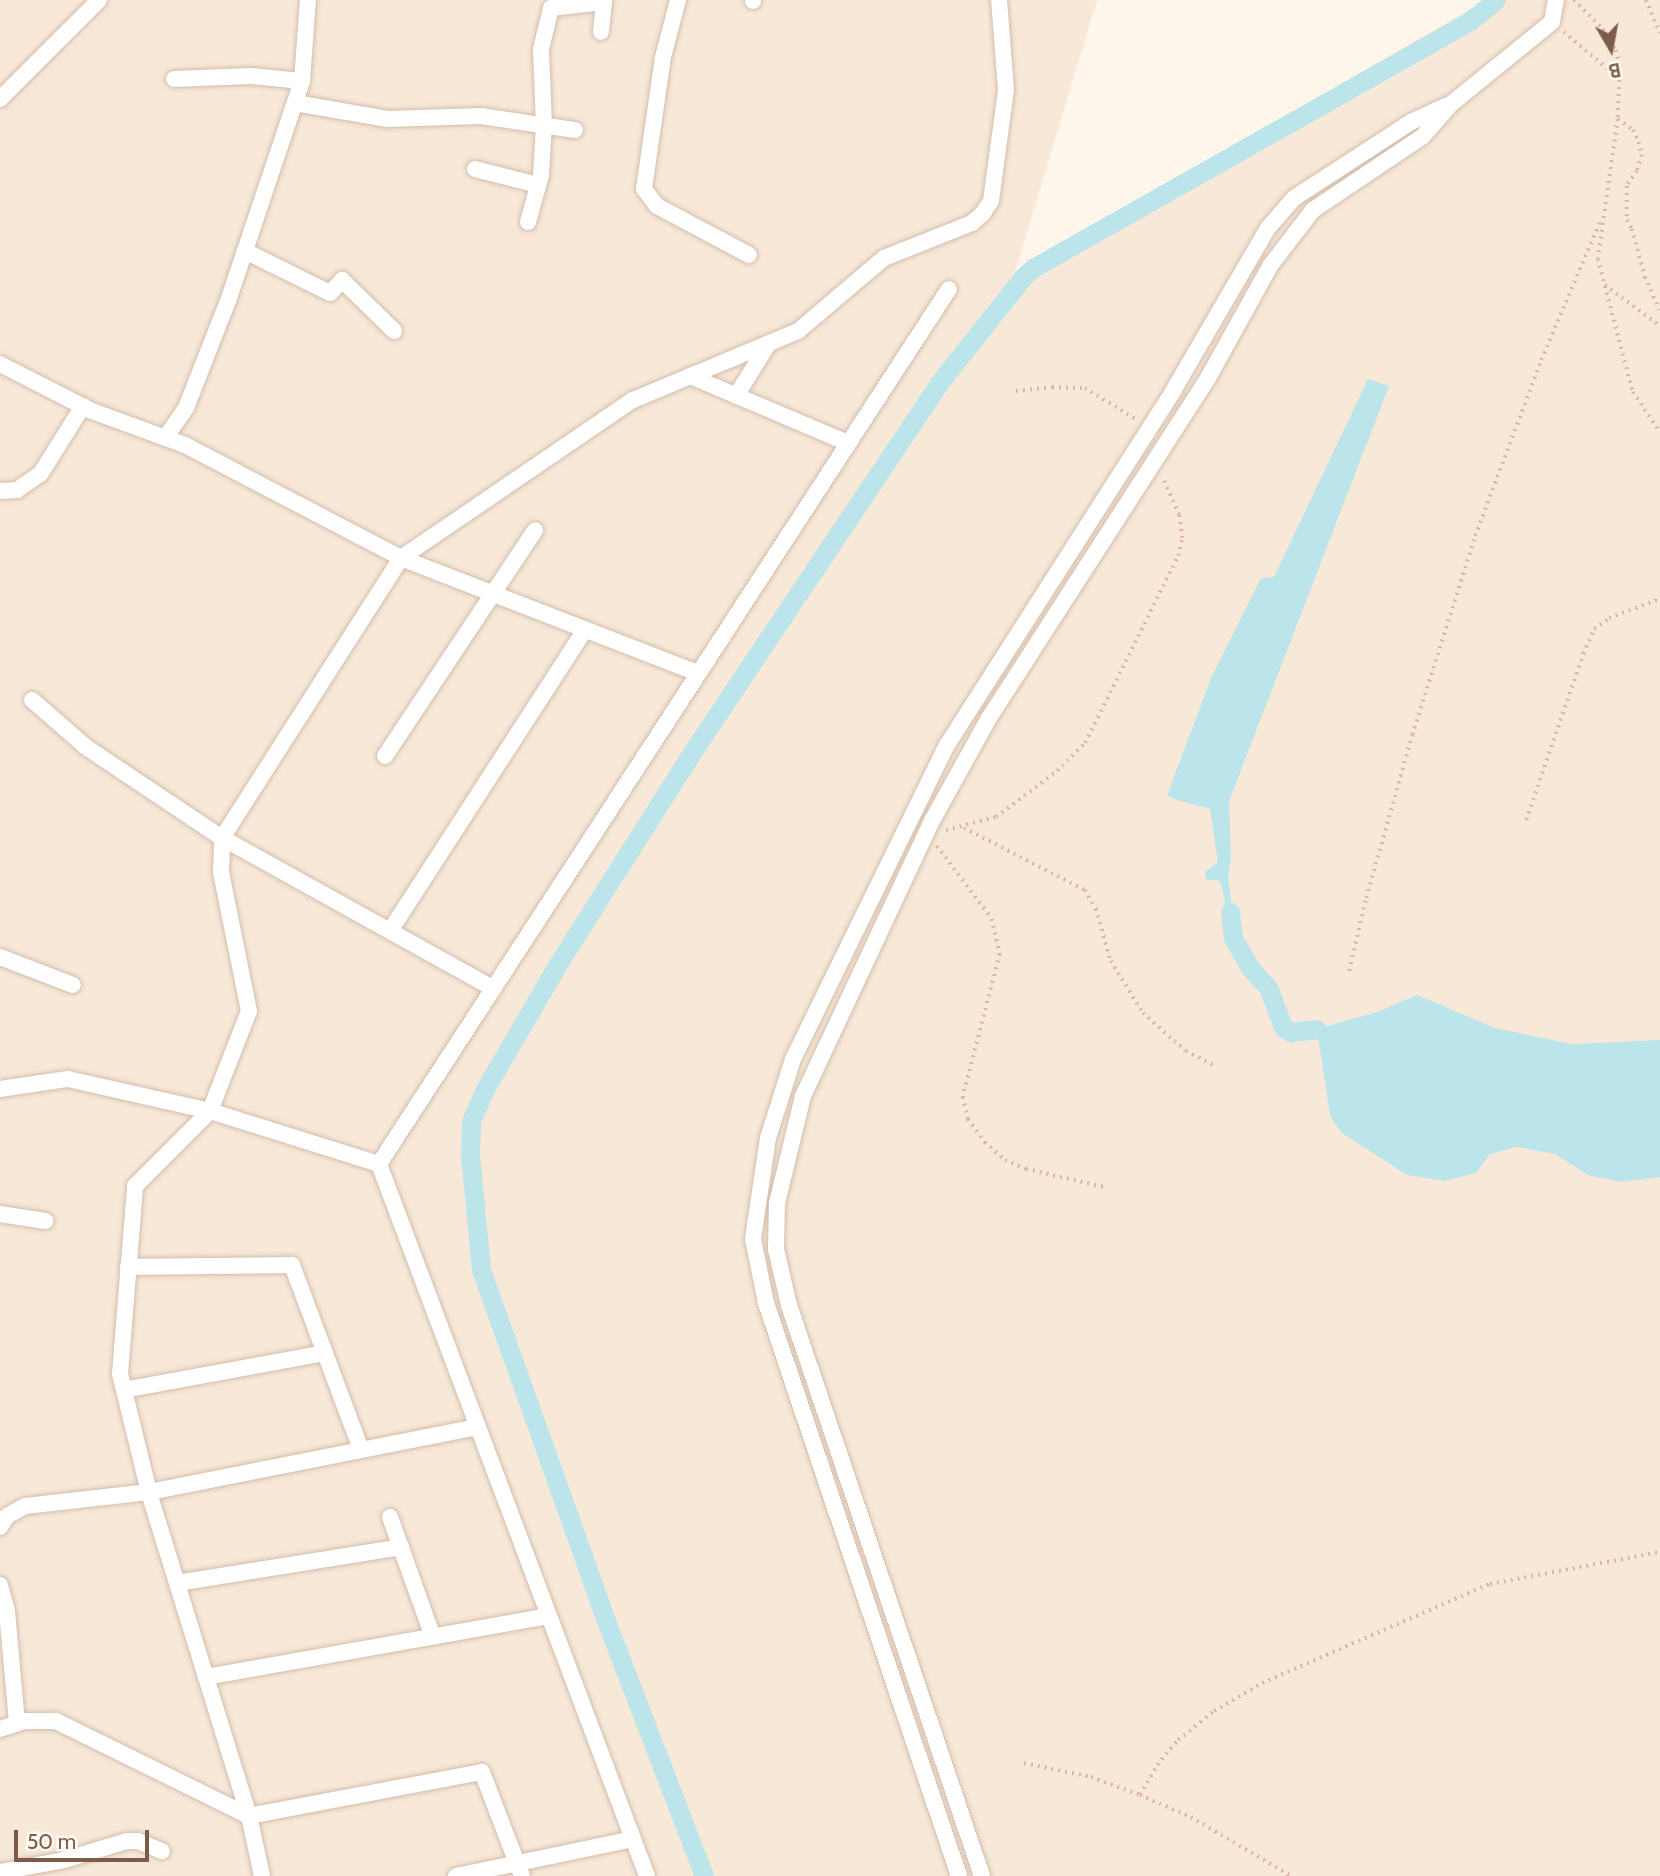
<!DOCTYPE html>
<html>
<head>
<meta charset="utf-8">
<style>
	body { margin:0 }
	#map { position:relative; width:1660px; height:1876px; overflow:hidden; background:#fef6ea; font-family:Cabin,sans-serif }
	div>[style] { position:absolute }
	.residential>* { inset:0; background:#f7e8d7 }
	.water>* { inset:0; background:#bbe5eb }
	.canal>* { height:19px; margin:-9.5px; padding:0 9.5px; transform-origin:9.5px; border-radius:9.5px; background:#bbe5eb }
	.path>* { height:3.5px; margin-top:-1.75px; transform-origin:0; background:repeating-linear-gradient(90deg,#ddb7a0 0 2px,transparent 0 7px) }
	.roads { filter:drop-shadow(0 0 2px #d3bdad) drop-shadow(0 0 2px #d3bdad) }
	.street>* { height:16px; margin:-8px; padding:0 8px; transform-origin:8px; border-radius:8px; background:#fff }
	span { translate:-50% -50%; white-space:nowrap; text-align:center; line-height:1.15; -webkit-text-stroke:5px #fffaf2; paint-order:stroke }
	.north { position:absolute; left:1576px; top:14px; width:70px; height:70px; -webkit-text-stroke:5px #fffaf2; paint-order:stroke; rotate:170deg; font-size:19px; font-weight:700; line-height:28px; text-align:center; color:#7d5b49 }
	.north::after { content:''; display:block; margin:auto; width:24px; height:32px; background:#7d5b49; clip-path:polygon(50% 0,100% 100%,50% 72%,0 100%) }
	.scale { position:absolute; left:14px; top:1830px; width:135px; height:32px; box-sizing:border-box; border:4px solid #7d5b49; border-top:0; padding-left:9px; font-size:21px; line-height:24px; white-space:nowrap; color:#7d5b49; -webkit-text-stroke:5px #fffaf2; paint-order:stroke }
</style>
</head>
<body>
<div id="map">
	<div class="residential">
		<div style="clip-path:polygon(0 0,1097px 0,1015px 272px,1486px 0,1660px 0,1660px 1876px,0 1876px)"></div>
	</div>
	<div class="water">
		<div style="clip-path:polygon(1368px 379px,1389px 386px,1229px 801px,1231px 858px,1228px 875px,1232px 909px,1227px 912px,1222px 887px,1218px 880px,1206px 880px,1205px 872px,1218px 862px,1210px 809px,1177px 800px,1168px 796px,1169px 790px,1212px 676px,1261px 578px,1274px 577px)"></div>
		<div style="clip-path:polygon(1417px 995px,1495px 1028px,1572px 1044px,1660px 1040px,1660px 1177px,1621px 1182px,1588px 1175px,1555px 1154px,1517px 1147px,1490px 1154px,1476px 1173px,1444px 1181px,1407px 1175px,1342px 1133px,1330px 1116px,1317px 1029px,1377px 1012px)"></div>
	</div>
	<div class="canal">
		<div style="left:1230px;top:912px;width:26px;rotate:83deg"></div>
		<div style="left:1233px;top:938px;width:34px;rotate:60deg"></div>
		<div style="left:1250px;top:968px;width:26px;rotate:47deg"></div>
		<div style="left:1268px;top:987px;width:43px;rotate:69.4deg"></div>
		<div style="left:1283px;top:1027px;width:9px;rotate:36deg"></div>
		<div style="left:1290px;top:1032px;width:27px;rotate:-6deg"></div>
		<div style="left:704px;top:1876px;width:265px;rotate:-111deg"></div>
		<div style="left:609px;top:1629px;width:382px;rotate:-109.6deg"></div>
		<div style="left:481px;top:1269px;width:115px;rotate:-95.5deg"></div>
		<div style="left:470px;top:1155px;width:34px;rotate:-88deg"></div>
		<div style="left:471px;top:1121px;width:35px;rotate:-66deg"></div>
		<div style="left:485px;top:1089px;width:151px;rotate:-59.7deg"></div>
		<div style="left:561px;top:959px;width:246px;rotate:-57.6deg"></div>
		<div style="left:693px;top:751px;width:443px;rotate:-56.2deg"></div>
		<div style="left:939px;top:383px;width:137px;rotate:-51.5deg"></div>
		<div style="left:1024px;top:276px;width:12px;rotate:-42deg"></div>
		<div style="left:1033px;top:268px;width:502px;rotate:-29.48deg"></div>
		<div style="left:1470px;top:21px;width:33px;rotate:-39deg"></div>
	</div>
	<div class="path">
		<div style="left:1574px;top:0;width:41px;rotate:45deg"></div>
		<div style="left:1603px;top:29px;width:25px;rotate:58deg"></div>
		<div style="left:1616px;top:50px;width:16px;rotate:76deg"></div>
		<div style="left:1620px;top:66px;width:53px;rotate:92.2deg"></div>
		<div style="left:1618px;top:119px;width:141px;rotate:98.1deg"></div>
		<div style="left:1598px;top:259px;width:138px;rotate:75.3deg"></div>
		<div style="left:1633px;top:392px;width:48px;rotate:56deg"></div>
		<div style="left:1646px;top:0;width:36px;rotate:67deg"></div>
		<div style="left:1564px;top:32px;width:75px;rotate:40.1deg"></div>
		<div style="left:1618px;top:119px;width:19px;rotate:36deg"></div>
		<div style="left:1633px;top:130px;width:13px;rotate:63deg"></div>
		<div style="left:1639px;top:142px;width:13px;rotate:77deg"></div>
		<div style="left:1642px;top:155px;width:17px;rotate:107deg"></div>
		<div style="left:1637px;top:171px;width:18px;rotate:124deg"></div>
		<div style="left:1627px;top:186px;width:34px;rotate:90deg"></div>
		<div style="left:1627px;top:220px;width:10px;rotate:61deg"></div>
		<div style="left:1632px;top:229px;width:50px;rotate:74.8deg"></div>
		<div style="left:1645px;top:277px;width:36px;rotate:66deg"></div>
		<div style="left:1605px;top:285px;width:69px;rotate:36.7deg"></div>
		<div style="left:1016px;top:391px;width:36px;rotate:-6deg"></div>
		<div style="left:1052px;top:387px;width:33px;rotate:2deg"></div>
		<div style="left:1085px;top:388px;width:60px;rotate:31.3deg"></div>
		<div style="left:1526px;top:820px;width:176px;rotate:-71deg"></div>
		<div style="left:1583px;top:654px;width:27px;rotate:-66deg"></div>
		<div style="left:1594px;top:629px;width:19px;rotate:-36deg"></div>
		<div style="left:1609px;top:618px;width:54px;rotate:-20.4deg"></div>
		<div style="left:964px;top:828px;width:136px;rotate:27.1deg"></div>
		<div style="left:1085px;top:890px;width:22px;rotate:60deg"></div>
		<div style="left:1096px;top:909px;width:54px;rotate:73.9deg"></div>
		<div style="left:1111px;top:961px;width:61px;rotate:58.4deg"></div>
		<div style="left:1143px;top:1013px;width:57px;rotate:41.5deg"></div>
		<div style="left:1186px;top:1051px;width:33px;rotate:27deg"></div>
		<div style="left:946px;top:830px;width:52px;rotate:-14.6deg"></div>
		<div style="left:996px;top:817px;width:76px;rotate:-37deg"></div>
		<div style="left:1057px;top:771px;width:40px;rotate:-45deg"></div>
		<div style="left:1085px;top:743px;width:209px;rotate:-63.6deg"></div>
		<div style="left:1178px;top:556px;width:18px;rotate:-77deg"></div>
		<div style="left:1182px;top:538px;width:23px;rotate:-97deg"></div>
		<div style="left:1179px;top:515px;width:39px;rotate:-114deg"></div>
		<div style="left:937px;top:846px;width:91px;rotate:53deg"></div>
		<div style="left:992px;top:919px;width:36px;rotate:77deg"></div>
		<div style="left:1000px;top:954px;width:148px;rotate:104.5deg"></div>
		<div style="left:963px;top:1097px;width:23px;rotate:77deg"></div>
		<div style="left:968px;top:1119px;width:29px;rotate:54deg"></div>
		<div style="left:985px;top:1142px;width:27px;rotate:42deg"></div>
		<div style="left:1005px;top:1160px;width:23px;rotate:23deg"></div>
		<div style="left:1026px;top:1169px;width:80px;rotate:13deg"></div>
		<div style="left:1349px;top:971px;width:75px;rotate:-76.9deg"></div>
		<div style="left:1366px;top:898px;width:169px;rotate:-74.2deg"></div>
		<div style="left:1412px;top:735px;width:209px;rotate:-72.4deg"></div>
		<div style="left:1475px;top:536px;width:188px;rotate:-69.4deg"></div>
		<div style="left:1541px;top:360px;width:153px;rotate:-66.9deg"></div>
		<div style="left:1024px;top:1763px;width:68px;rotate:11.8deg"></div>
		<div style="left:1091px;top:1777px;width:52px;rotate:20.2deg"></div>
		<div style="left:1140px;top:1795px;width:56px;rotate:23.3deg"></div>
		<div style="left:1191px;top:1817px;width:116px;rotate:30.5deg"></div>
		<div style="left:1140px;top:1795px;width:34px;rotate:-60deg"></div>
		<div style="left:1157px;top:1765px;width:33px;rotate:-50deg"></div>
		<div style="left:1178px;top:1740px;width:46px;rotate:-38.9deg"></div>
		<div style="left:1214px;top:1711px;width:56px;rotate:-30.3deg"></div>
		<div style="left:1262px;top:1683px;width:249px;rotate:-23.5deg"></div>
		<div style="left:1490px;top:1584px;width:173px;rotate:-10.7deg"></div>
	</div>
	<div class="roads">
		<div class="street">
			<div style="left:678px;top:0;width:59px;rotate:104.7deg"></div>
			<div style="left:663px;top:57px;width:133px;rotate:98.2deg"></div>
			<div style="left:644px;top:189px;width:21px;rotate:53deg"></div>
			<div style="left:657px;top:206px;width:104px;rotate:28deg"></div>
			<div style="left:753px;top:0;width:1px;rotate:90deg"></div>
			<div style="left:174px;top:79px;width:77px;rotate:-2.2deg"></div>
			<div style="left:251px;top:76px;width:51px;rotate:5.6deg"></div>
			<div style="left:0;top:99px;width:140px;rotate:-45deg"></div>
			<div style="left:295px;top:103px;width:94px;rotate:9.8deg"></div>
			<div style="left:388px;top:119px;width:93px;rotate:-1.8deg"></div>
			<div style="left:481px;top:116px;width:95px;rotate:8.5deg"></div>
			<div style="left:475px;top:169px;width:65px;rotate:14.3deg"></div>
			<div style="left:528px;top:222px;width:49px;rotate:-74.5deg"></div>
			<div style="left:541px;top:175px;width:50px;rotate:-86.6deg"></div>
			<div style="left:544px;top:125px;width:76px;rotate:-92.3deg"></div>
			<div style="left:541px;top:49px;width:42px;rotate:-76.3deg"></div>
			<div style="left:551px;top:8px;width:53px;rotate:-6.5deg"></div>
			<div style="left:604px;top:2px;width:30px;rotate:96deg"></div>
			<div style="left:245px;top:251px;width:95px;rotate:26.3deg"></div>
			<div style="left:330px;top:293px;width:18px;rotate:-47deg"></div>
			<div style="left:342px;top:280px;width:73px;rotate:44.4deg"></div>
			<div style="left:0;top:364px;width:103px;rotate:27.1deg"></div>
			<div style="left:92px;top:411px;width:99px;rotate:20.1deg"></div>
			<div style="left:185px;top:445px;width:244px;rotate:27.6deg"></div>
			<div style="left:401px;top:558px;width:318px;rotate:21.2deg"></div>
			<div style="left:690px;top:376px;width:172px;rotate:23deg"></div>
			<div style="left:736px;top:396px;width:62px;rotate:-58.1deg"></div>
			<div style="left:165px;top:438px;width:37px;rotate:-55deg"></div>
			<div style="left:186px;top:408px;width:115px;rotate:-68.6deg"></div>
			<div style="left:228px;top:301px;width:232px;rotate:-71.4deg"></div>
			<div style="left:302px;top:81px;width:81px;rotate:-85.8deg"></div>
			<div style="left:0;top:491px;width:17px;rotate:-3deg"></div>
			<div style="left:17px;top:490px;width:29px;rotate:-35deg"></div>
			<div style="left:41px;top:473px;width:79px;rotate:-57.9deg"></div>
			<div style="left:32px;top:700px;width:72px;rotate:41deg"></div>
			<div style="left:86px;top:747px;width:164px;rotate:33.8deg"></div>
			<div style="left:222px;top:838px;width:310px;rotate:29deg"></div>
			<div style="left:385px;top:756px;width:271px;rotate:-56.4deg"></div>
			<div style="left:390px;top:931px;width:359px;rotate:-57.1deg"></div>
			<div style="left:0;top:957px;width:78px;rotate:21deg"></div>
			<div style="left:0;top:1089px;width:69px;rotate:-8.4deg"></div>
			<div style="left:68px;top:1079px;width:146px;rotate:12.7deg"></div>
			<div style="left:210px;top:1111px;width:177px;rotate:17.4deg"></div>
			<div style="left:0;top:1214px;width:46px;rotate:8.8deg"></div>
			<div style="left:128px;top:1267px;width:164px;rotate:-0.7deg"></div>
			<div style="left:292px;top:1265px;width:197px;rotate:69.5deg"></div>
			<div style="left:124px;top:1390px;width:204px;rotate:-10.4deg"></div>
			<div style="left:390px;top:1517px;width:127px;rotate:70.3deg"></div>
			<div style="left:0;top:1527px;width:13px;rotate:-58deg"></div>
			<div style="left:7px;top:1516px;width:21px;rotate:-29deg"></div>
			<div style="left:25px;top:1506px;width:125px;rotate:-6.4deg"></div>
			<div style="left:149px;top:1492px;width:335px;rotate:-11.2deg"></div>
			<div style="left:177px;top:1583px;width:227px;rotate:-9.1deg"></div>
			<div style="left:0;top:1585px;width:27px;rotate:75deg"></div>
			<div style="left:7px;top:1611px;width:112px;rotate:84.9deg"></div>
			<div style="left:206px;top:1677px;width:348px;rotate:-10.1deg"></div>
			<div style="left:0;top:1729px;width:26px;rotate:-18deg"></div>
			<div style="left:25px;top:1721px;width:31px"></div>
			<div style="left:56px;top:1721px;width:215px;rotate:26.2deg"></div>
			<div style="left:249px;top:1816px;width:237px;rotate:-10.7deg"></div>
			<div style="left:482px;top:1772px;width:111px;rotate:69deg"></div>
			<div style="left:0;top:1872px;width:65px;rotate:-10.6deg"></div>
			<div style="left:64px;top:1860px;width:66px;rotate:-16.8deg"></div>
			<div style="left:127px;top:1841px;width:11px"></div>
			<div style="left:138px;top:1841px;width:26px;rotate:23deg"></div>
			<div style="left:262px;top:1876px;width:61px;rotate:-102.2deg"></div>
			<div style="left:249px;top:1816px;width:339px;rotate:-107.2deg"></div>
			<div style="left:149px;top:1492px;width:122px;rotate:-103.8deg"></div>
			<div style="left:120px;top:1374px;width:189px;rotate:-85.4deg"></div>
			<div style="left:135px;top:1186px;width:106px;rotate:-45deg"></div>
			<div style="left:210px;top:1111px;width:107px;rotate:-68.7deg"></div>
			<div style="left:249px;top:1011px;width:142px;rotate:-101.4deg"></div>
			<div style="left:221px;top:872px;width:34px;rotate:-88deg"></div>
			<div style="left:222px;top:838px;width:332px;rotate:-57.4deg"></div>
			<div style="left:401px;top:558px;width:281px;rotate:-34.3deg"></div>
			<div style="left:633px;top:400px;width:179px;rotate:-22.7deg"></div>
			<div style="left:798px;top:331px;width:113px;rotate:-40.3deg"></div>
			<div style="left:884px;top:258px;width:95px;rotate:-21.7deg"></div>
			<div style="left:972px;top:223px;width:15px;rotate:-42deg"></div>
			<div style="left:983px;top:213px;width:14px;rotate:-56deg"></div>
			<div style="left:991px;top:201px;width:112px;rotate:-82.3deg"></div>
			<div style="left:1006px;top:90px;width:90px;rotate:-94.4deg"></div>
			<div style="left:456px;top:1876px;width:181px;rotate:-11.8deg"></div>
			<div style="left:647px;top:1876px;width:761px;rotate:-110.63deg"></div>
			<div style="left:379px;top:1164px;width:1044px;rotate:-56.92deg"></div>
			<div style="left:959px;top:1876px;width:605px;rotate:-108.61deg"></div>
			<div style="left:766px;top:1303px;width:65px;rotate:-101.5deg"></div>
			<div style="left:753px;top:1239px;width:102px;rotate:-81.6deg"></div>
			<div style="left:768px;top:1138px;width:83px;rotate:-72.4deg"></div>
			<div style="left:793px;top:1059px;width:350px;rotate:-63.9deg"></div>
			<div style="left:947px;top:745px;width:420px;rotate:-57.4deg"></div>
			<div style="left:1173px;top:391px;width:189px;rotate:-59.8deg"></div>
			<div style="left:1268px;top:228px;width:40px;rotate:-49deg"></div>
			<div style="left:1294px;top:198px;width:140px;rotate:-33deg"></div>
			<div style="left:1411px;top:122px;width:38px;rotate:-25deg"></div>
			<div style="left:982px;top:1876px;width:603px;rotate:-108.68deg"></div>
			<div style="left:789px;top:1305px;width:57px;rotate:-103.1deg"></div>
			<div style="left:776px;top:1249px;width:46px;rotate:-88.8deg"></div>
			<div style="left:777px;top:1203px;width:110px;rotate:-76.3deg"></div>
			<div style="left:803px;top:1096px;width:306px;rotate:-64.9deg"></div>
			<div style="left:933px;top:819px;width:115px;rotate:-61deg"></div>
			<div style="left:989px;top:718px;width:404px;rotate:-57.2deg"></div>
			<div style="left:1208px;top:378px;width:128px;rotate:-61deg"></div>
			<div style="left:1270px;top:266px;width:71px;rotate:-52.5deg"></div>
			<div style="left:1313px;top:210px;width:133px;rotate:-33.9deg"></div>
			<div style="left:1423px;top:136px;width:43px;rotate:-48.8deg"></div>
			<div style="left:1451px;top:104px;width:130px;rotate:-39.1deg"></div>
			<div style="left:1552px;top:22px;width:22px;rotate:-80deg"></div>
		</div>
	</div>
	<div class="north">B</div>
	<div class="scale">50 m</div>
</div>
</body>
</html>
